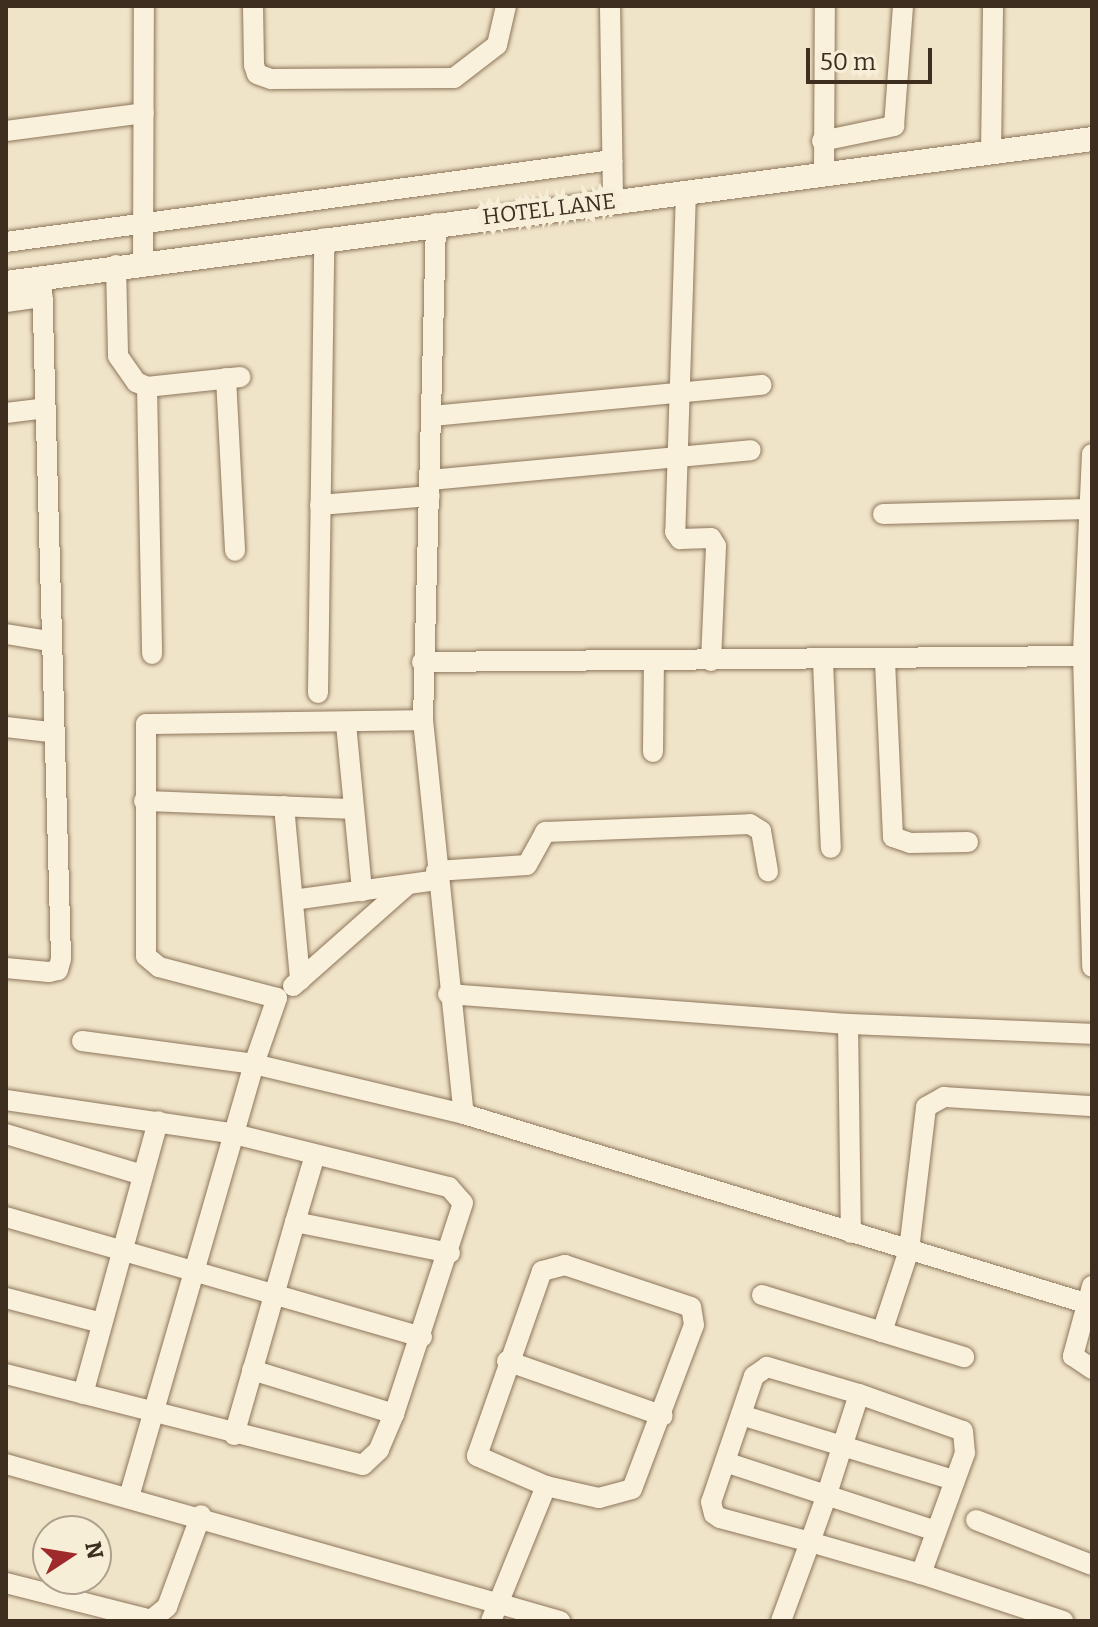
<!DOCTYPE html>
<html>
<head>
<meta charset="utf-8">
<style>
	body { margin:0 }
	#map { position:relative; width:1098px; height:1627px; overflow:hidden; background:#f0e4c8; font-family:Bitter,serif }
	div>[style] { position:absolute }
	.roads { filter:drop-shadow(0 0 2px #8d765c) drop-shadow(0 0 2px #8d765c) }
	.minor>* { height:20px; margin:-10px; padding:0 10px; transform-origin:10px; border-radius:10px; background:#faf1dc }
	.tertiary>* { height:24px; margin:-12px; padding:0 12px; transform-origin:12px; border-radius:12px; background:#faf1dc }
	span { translate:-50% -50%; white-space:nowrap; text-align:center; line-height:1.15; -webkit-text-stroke:8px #f7eed8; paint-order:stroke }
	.street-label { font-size:22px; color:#3d2e20 }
	.frame { position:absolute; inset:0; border:8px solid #3d2e20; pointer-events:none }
	.north { position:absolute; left:32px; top:1515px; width:80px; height:80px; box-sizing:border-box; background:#f7eed8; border:2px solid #ada18e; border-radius:50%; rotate:78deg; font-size:22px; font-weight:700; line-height:32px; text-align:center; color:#3d2e20 }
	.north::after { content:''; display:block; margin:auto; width:28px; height:36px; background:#9e2a2b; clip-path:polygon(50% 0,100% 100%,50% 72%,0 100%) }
	.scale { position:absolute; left:806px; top:48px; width:126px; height:36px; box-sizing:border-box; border:4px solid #3d2e20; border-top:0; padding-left:10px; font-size:24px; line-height:28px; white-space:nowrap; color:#3d2e20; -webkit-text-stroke:6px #f7eed8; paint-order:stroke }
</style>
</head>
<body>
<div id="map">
	<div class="roads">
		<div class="minor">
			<div style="left:253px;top:6px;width:59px;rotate:89deg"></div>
			<div style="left:254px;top:65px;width:9px;rotate:72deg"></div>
			<div style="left:257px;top:74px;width:15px;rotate:20deg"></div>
			<div style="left:271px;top:79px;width:183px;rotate:-0.3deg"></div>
			<div style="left:454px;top:78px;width:54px;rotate:-37.5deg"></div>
			<div style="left:497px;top:45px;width:40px;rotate:-77deg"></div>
			<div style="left:610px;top:6px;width:195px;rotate:89.1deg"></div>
			<div style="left:6px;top:131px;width:139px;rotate:-7.4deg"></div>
			<div style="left:822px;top:141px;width:74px;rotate:-11.8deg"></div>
			<div style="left:894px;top:126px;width:120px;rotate:-85.7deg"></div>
			<div style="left:991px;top:153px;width:147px;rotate:-89.2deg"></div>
			<div style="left:824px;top:171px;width:165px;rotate:-89.7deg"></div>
			<div style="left:686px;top:191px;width:341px;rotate:91.8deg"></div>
			<div style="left:675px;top:532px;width:9px;rotate:54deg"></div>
			<div style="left:680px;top:539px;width:31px;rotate:-2deg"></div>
			<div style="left:711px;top:538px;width:9px;rotate:58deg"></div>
			<div style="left:716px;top:546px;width:115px;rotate:92.5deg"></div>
			<div style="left:436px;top:223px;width:497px;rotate:91.5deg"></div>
			<div style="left:423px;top:720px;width:396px;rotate:84.1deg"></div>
			<div style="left:6px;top:242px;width:612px;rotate:-7.71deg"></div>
			<div style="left:143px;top:260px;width:254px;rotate:-89.8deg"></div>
			<div style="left:116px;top:265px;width:91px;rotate:88.7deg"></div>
			<div style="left:118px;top:356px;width:32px;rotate:55deg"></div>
			<div style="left:136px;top:382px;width:12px;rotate:24deg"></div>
			<div style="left:147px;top:387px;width:94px;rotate:-6.1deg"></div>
			<div style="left:6px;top:302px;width:37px;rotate:-8deg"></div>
			<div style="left:226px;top:378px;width:173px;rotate:87deg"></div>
			<div style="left:147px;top:387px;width:267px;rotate:88.9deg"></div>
			<div style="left:6px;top:413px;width:40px;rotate:-7.1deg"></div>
			<div style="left:432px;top:416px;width:331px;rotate:-5.4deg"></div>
			<div style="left:1092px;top:454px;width:202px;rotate:92.6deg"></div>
			<div style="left:1083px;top:656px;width:311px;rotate:88.3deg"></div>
			<div style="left:430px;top:480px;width:322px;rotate:-5.3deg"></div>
			<div style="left:320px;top:505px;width:110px;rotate:-4.7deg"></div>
			<div style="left:883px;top:514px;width:206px;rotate:-1.4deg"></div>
			<div style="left:6px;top:634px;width:44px;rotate:9.2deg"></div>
			<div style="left:823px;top:661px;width:187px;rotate:87.6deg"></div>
			<div style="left:885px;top:661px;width:176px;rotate:87.4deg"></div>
			<div style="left:893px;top:837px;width:18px;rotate:19deg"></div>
			<div style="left:910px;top:843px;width:58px;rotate:-1deg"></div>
			<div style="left:422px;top:662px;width:661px;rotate:-0.52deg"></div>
			<div style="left:318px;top:693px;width:455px;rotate:-89.2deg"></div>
			<div style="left:346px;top:724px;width:168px;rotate:84.5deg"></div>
			<div style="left:6px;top:727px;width:44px;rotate:6.5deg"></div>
			<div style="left:653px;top:752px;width:90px;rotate:-89.4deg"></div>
			<div style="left:144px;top:801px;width:208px;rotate:2.2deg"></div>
			<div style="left:284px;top:806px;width:175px;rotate:84.7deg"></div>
			<div style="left:436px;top:871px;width:91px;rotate:-3.8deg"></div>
			<div style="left:527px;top:865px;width:38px;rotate:-61deg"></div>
			<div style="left:545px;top:832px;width:205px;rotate:-2.2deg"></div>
			<div style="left:750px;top:824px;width:13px;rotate:32deg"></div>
			<div style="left:761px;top:831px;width:41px;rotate:80.1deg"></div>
			<div style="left:293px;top:900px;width:145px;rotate:-7.9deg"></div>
			<div style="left:6px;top:968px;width:43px;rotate:5.3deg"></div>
			<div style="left:49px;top:972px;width:9px;rotate:-13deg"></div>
			<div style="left:58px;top:970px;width:11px;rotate:-75deg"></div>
			<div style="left:61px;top:959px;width:680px;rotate:-91.6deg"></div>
			<div style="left:293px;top:986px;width:151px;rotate:-41.5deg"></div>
			<div style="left:448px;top:994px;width:401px;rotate:4.3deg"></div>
			<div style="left:848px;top:1024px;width:244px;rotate:2.3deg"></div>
			<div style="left:848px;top:1024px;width:209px;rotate:89.2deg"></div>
			<div style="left:82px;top:1041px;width:174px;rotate:7.6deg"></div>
			<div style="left:254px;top:1064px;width:70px;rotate:-70.8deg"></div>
			<div style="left:277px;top:998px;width:122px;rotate:-165.3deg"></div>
			<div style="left:159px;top:967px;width:17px;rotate:-140deg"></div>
			<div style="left:146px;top:956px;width:232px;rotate:-90deg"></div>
			<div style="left:146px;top:724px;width:277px;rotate:-0.8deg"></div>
			<div style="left:6px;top:1100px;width:226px;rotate:8.4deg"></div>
			<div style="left:230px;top:1133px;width:226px;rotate:13.9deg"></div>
			<div style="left:449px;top:1187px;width:21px;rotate:49deg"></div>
			<div style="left:463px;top:1203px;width:222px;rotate:108.1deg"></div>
			<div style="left:394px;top:1414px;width:39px;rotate:113deg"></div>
			<div style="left:379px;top:1450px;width:22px;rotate:137deg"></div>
			<div style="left:363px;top:1465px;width:368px;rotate:-165.7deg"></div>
			<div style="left:6px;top:1134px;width:143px;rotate:16.7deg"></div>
			<div style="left:315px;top:1155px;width:70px;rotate:106.6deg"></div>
			<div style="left:295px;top:1222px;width:158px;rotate:11.3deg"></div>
			<div style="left:6px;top:1217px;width:433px;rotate:16.1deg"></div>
			<div style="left:1092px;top:1286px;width:73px;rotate:105.2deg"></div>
			<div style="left:1073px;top:1356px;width:23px;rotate:34deg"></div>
			<div style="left:762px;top:1295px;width:126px;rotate:17.1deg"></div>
			<div style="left:882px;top:1332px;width:86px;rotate:-71.8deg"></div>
			<div style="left:909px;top:1250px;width:144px;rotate:-83.2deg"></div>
			<div style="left:926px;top:1107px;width:21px;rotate:-29deg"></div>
			<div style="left:944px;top:1097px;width:148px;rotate:3.5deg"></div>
			<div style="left:6px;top:1298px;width:99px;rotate:14.6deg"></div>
			<div style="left:882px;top:1332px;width:86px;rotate:17deg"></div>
			<div style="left:507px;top:1361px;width:165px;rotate:19.4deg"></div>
			<div style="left:252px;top:1370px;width:149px;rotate:17.2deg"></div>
			<div style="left:83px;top:1394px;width:283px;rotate:-74.6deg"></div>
			<div style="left:859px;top:1394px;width:110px;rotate:19.6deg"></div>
			<div style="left:963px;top:1431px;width:22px;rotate:85deg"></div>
			<div style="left:965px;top:1453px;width:129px;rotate:110deg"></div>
			<div style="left:741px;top:1415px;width:223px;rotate:17deg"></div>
			<div style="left:234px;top:1435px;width:222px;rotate:-74deg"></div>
			<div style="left:725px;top:1462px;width:222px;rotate:18.1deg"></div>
			<div style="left:6px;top:1464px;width:576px;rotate:15.82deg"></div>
			<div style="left:129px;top:1497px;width:451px;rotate:-73.9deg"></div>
			<div style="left:254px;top:1064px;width:216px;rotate:13.4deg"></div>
			<div style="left:464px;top:1114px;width:656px;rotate:16.92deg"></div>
			<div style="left:976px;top:1520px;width:124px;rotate:21.2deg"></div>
			<div style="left:6px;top:1583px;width:150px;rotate:14.3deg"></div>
			<div style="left:151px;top:1620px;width:21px;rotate:-39deg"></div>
			<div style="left:167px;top:1607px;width:98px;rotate:-69.7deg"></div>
			<div style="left:491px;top:1621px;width:146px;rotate:-67.8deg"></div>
			<div style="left:546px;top:1486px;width:54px;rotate:12.8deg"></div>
			<div style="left:599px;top:1498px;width:34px;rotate:-15deg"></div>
			<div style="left:632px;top:1489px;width:175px;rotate:-69.3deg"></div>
			<div style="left:694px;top:1325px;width:18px;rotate:-99deg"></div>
			<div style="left:691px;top:1307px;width:133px;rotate:-161.6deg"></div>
			<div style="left:565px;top:1265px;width:24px;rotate:165deg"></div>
			<div style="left:542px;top:1271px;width:196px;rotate:109.4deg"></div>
			<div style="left:477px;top:1456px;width:75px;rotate:23.5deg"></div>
			<div style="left:781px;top:1621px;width:84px;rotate:-69.8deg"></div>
			<div style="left:810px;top:1542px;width:48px;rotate:-70.4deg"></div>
			<div style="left:826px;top:1497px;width:108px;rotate:-72.2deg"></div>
			<div style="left:859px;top:1394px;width:96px;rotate:-163.6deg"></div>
			<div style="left:767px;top:1367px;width:16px;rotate:145deg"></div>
			<div style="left:754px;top:1376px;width:133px;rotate:108.8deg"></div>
			<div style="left:711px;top:1502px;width:12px;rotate:76deg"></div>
			<div style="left:714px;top:1514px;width:7px;rotate:34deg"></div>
			<div style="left:720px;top:1518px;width:93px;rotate:14.9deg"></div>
			<div style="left:810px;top:1542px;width:116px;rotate:16.1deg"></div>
			<div style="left:921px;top:1574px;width:150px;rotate:18.3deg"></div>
		</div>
		<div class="tertiary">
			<div style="left:6px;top:283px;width:1096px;rotate:-7.55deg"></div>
		</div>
	</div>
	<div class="street-label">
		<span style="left:549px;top:209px;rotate:-7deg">HOTEL LANE</span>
	</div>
	<div class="frame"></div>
	<div class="north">N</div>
	<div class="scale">50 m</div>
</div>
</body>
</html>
